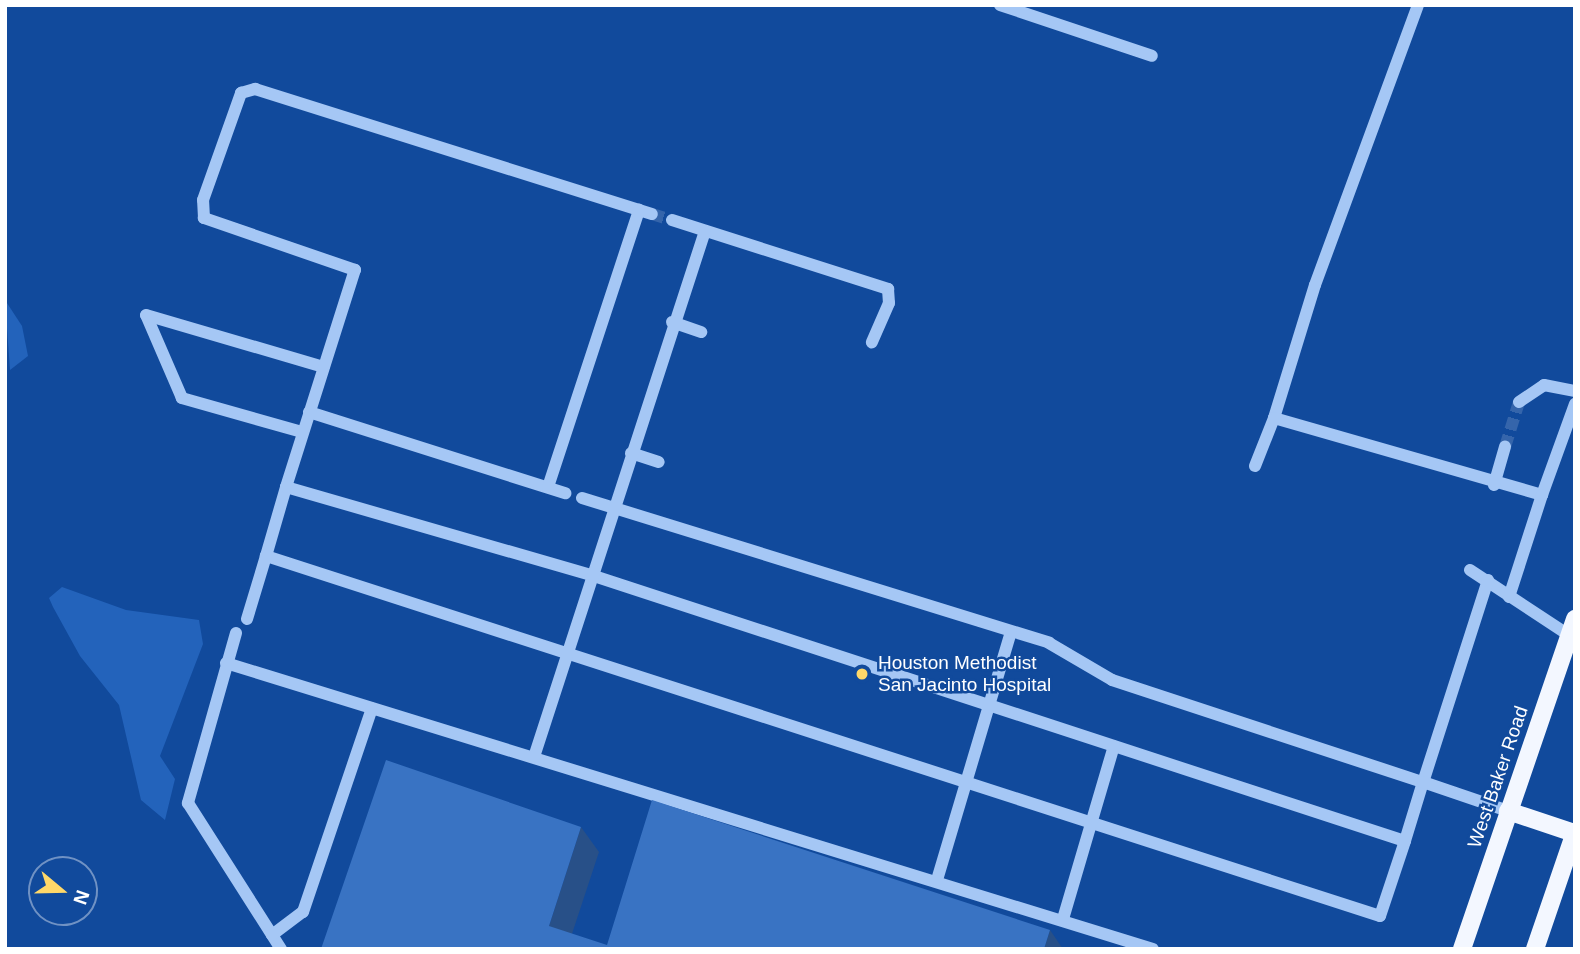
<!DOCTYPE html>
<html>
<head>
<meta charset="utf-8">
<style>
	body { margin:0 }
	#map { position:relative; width:1580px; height:954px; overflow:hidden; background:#114a9c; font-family:Helvetica,sans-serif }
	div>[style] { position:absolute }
	.green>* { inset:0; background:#2363bb }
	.minor-tunnel>* { height:12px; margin-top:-6px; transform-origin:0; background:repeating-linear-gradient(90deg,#3565ab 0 12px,transparent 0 18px) }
	.minor>* { height:12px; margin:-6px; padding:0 6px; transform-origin:6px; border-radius:6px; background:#a5c7f5 }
	.major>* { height:18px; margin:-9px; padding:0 9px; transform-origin:9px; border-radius:9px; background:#f3f7ff }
	.shaded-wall>* { inset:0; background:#285088 }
	.building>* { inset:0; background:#3973c3 }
	.dots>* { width:19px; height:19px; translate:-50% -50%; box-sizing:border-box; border:4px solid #114a9c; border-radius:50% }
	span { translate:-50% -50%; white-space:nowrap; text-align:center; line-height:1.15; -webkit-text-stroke:5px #114a9c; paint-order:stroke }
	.poi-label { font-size:19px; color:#fff }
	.left { translate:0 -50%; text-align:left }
	.street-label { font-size:19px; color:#fff }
	.frame { position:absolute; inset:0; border:7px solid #fff; pointer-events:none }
	.north { position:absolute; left:28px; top:856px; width:70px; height:70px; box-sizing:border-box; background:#114a9c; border:2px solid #7092c4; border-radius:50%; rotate:109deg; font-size:19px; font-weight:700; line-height:28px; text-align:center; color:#fff }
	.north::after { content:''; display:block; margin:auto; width:24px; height:32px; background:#ffd869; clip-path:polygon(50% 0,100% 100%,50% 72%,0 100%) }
</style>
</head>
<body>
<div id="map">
	<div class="green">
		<div style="clip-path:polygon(5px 300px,22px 326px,28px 356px,10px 370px)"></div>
		<div style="clip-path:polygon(62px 587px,126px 610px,199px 620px,203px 644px,160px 756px,175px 779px,165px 820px,141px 800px,119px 705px,80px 656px,53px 607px,49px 598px)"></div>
	</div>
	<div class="minor-tunnel">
		<div style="left:652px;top:214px;width:21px;rotate:17deg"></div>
		<div style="left:1505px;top:447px;width:47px;rotate:-72.7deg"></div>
	</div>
	<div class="minor">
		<div style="left:1000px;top:5px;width:160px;rotate:18.5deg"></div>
		<div style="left:672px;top:220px;width:227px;rotate:17.7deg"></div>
		<div style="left:888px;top:289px;width:14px;rotate:86deg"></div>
		<div style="left:889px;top:303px;width:43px;rotate:113.6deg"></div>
		<div style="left:672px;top:322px;width:31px;rotate:19deg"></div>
		<div style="left:1519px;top:402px;width:30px;rotate:-34deg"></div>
		<div style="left:1544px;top:385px;width:32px;rotate:11deg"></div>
		<div style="left:309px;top:412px;width:269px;rotate:17.6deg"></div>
		<div style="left:1274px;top:418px;width:139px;rotate:-72.9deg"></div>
		<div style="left:1315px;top:285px;width:298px;rotate:-69.8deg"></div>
		<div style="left:302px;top:432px;width:125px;rotate:-164.2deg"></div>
		<div style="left:182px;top:398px;width:90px;rotate:-113.4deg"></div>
		<div style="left:146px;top:315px;width:185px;rotate:16.3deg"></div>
		<div style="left:631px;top:453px;width:29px;rotate:18deg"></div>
		<div style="left:1255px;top:466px;width:52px;rotate:-68.4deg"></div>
		<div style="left:1274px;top:418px;width:279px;rotate:16deg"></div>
		<div style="left:1542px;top:495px;width:97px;rotate:-70.1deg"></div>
		<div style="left:1494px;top:485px;width:40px;rotate:-74deg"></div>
		<div style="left:286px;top:487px;width:321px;rotate:16.1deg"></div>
		<div style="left:594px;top:576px;width:853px;rotate:18.1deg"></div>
		<div style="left:1405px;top:841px;width:79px;rotate:108.4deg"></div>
		<div style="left:1380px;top:916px;width:1171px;rotate:-162.09deg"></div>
		<div style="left:266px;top:556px;width:72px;rotate:-73.8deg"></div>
		<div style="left:286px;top:487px;width:228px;rotate:-72.4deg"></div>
		<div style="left:355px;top:270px;width:160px;rotate:-161deg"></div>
		<div style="left:204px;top:218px;width:18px;rotate:-93deg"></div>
		<div style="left:203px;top:200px;width:114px;rotate:-70.4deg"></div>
		<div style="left:241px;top:93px;width:15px;rotate:-16deg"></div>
		<div style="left:255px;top:89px;width:416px;rotate:17.5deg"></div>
		<div style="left:548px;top:487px;width:292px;rotate:-71.8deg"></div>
		<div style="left:582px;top:498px;width:489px;rotate:17.2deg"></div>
		<div style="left:1049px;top:643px;width:73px;rotate:30.4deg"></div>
		<div style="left:1112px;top:680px;width:327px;rotate:18.2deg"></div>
		<div style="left:1423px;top:782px;width:62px;rotate:107deg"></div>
		<div style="left:1470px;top:570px;width:120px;rotate:33.4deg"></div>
		<div style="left:1488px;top:580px;width:212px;rotate:107.8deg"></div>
		<div style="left:1423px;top:782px;width:90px;rotate:18.8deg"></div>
		<div style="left:1509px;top:597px;width:107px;rotate:-72.1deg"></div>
		<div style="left:247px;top:619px;width:66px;rotate:-73.2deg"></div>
		<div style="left:236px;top:633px;width:177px;rotate:105.8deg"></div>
		<div style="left:188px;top:803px;width:173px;rotate:57.5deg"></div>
		<div style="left:226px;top:663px;width:970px;rotate:17.15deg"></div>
		<div style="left:534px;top:757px;width:553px;rotate:-71.99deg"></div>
		<div style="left:937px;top:880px;width:259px;rotate:-73.4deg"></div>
		<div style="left:1063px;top:919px;width:180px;rotate:-73.6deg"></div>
		<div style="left:272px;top:935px;width:39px;rotate:-37deg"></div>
		<div style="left:303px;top:912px;width:215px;rotate:-71.3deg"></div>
	</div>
	<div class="major">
		<div style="left:1508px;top:811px;width:70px;rotate:18.4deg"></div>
		<div style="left:1462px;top:949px;width:349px;rotate:-71.1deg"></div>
		<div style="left:1535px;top:949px;width:124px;rotate:-71.1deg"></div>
	</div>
	<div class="shaded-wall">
		<div style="clip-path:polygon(581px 827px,599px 852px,567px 949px,549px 926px)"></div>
		<div style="clip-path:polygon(1050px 930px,1063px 949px,1044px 949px)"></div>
	</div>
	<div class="building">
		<div style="clip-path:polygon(386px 760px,581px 827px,549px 926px,607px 945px,652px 800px,1050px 930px,1044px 949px,544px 949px,541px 948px,540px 949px,321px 949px)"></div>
	</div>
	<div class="dots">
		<div style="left:862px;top:674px;background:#ffd869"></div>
	</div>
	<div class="poi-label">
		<span class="left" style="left:878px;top:674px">Houston Methodist<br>San Jacinto Hospital</span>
	</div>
	<div class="street-label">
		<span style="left:1498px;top:777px;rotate:-71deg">West Baker Road</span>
	</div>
	<div class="frame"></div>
	<div class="north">N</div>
</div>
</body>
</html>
